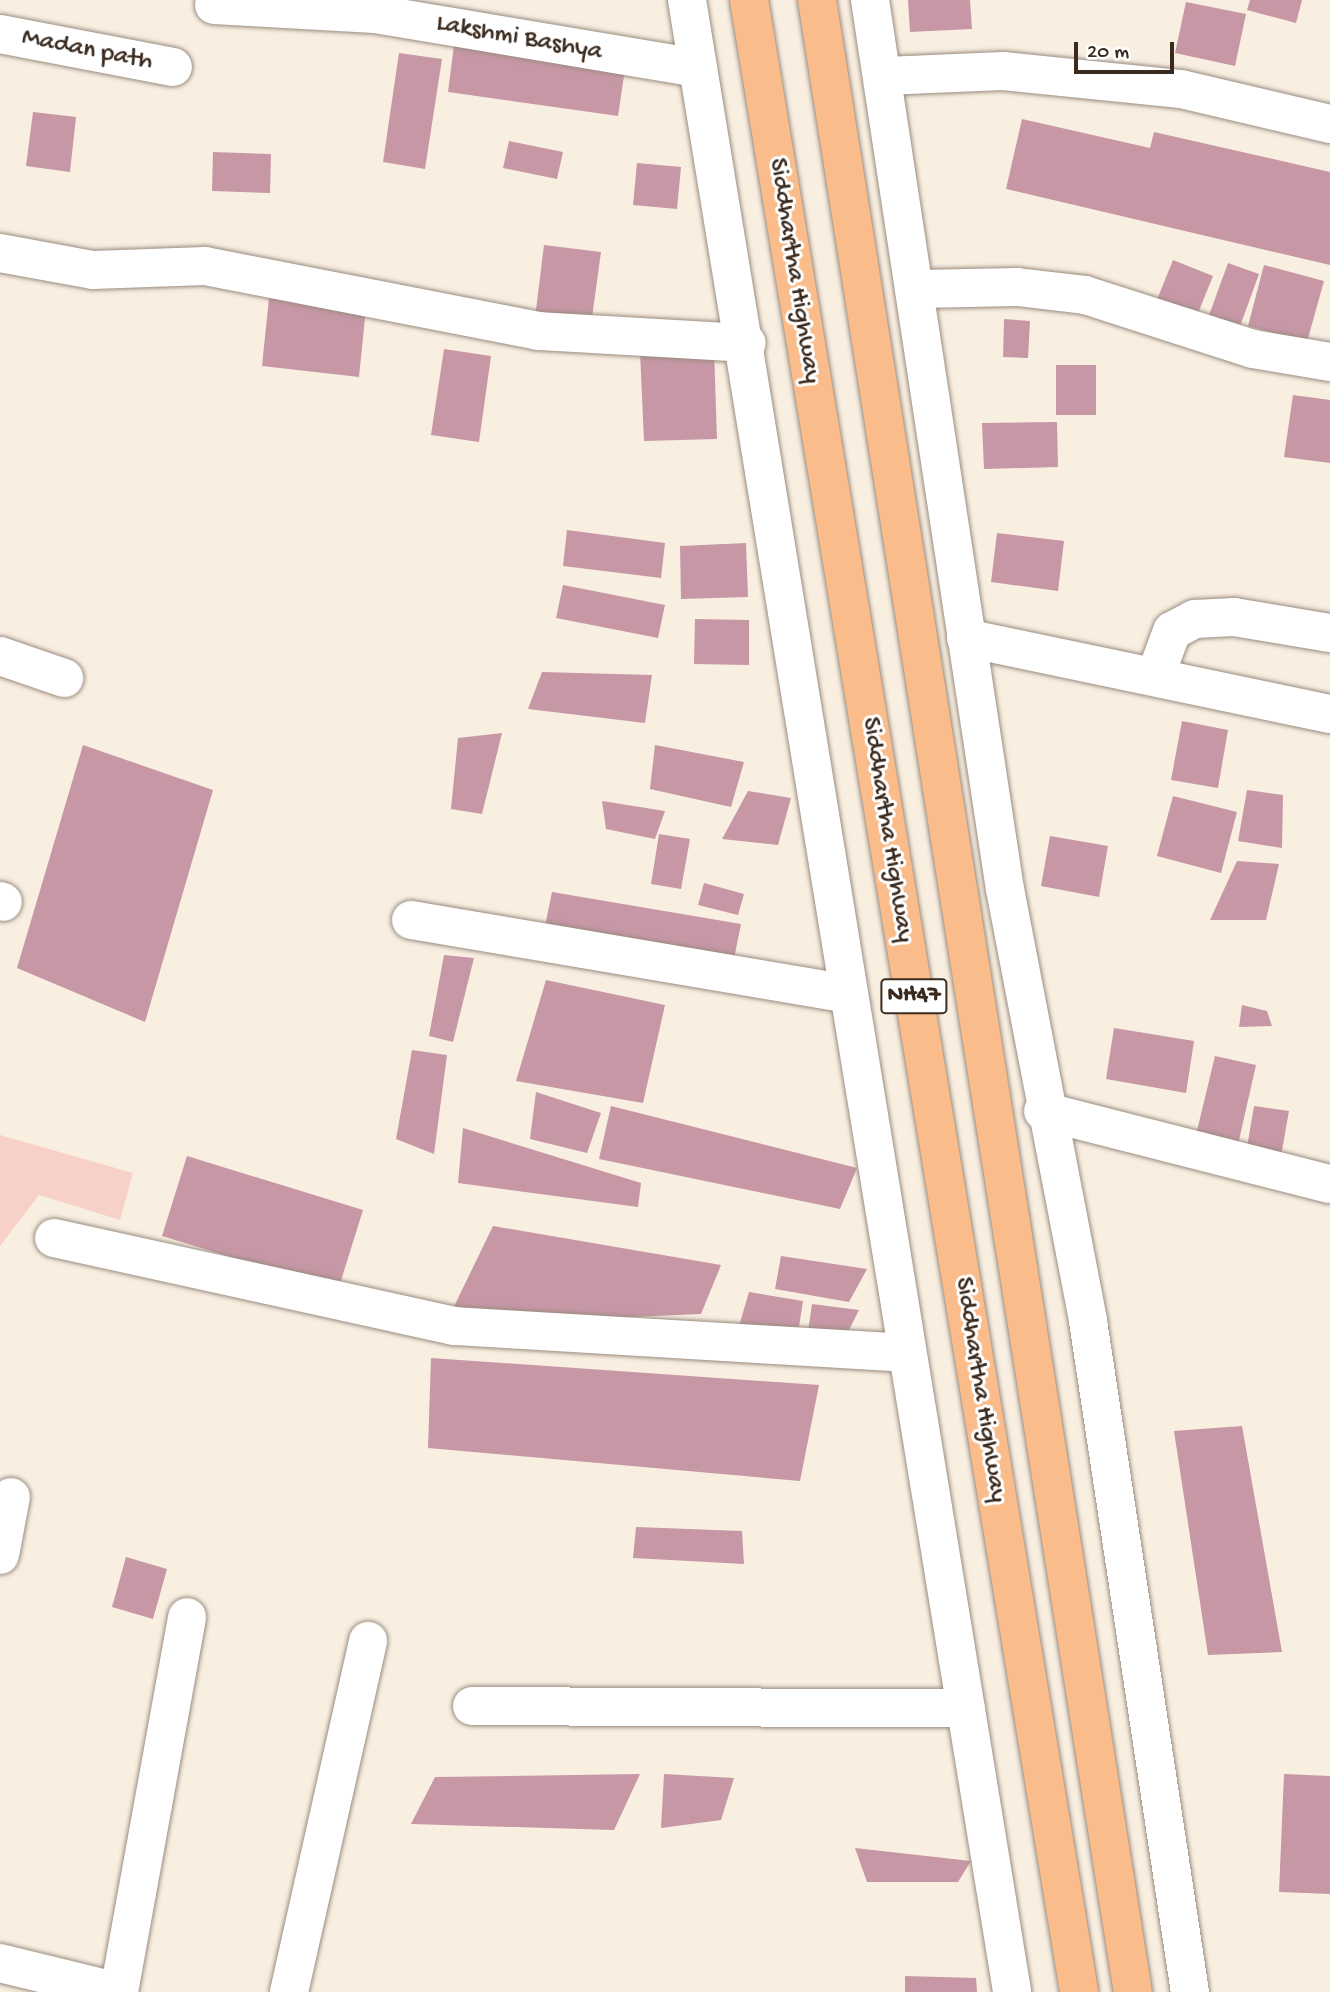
<!DOCTYPE html>
<html>
<head>
<meta charset="utf-8">
<style>
	body { margin:0 }
	#map { position:relative; width:1330px; height:1992px; overflow:hidden; background:#f9efe1; font-family:"Gochi Hand",sans-serif }
	div>[style] { position:absolute }
	.built>* { inset:0; background:#f7d1c8 }
	.building>* { inset:0; background:#c797a6 }
	.roads { filter:drop-shadow(0 0 2px #9a8c80) drop-shadow(0 0 2px #9a8c80) }
	.minor>* { height:38px; margin:-19px; padding:0 19px; transform-origin:19px; border-radius:19px; background:#fff }
	.highway>* { height:38px; margin:-19px; padding:0 19px; transform-origin:19px; border-radius:19px; background:#f9bc8a }
	span { translate:-50% -50%; white-space:nowrap; text-align:center; line-height:1.15; -webkit-text-stroke:6px #fff; paint-order:stroke }
	.shield-label span { padding:2px 5px; background:#fff; border:2px solid; border-radius:5px; -webkit-text-stroke-width:0 }
	.shield-label { font-size:24px; color:#3b2a1e; font-weight:700 }
	.street-label { font-size:26px; color:#3b2a1e }
	.scale { position:absolute; left:1074px; top:42px; width:100px; height:32px; box-sizing:border-box; border:4px solid #3b2a1e; border-top:0; padding-left:9px; font-size:21px; line-height:24px; white-space:nowrap; color:#3b2a1e; -webkit-text-stroke:5px #fff; paint-order:stroke }
</style>
</head>
<body>
<div id="map">
	<div class="built">
		<div style="clip-path:polygon(0 1135px,133px 1173px,120px 1220px,39px 1195px,0 1246px)"></div>
	</div>
	<div class="building">
		<div style="clip-path:polygon(908px 0,970px 0,972px 29px,910px 32px)"></div>
		<div style="clip-path:polygon(1250px 0,1302px 0,1296px 23px,1247px 10px)"></div>
		<div style="clip-path:polygon(1186px 2px,1246px 14px,1235px 66px,1175px 53px)"></div>
		<div style="clip-path:polygon(454px 45px,625px 69px,618px 116px,448px 92px)"></div>
		<div style="clip-path:polygon(399px 53px,442px 59px,425px 169px,383px 162px)"></div>
		<div style="clip-path:polygon(33px 112px,76px 117px,70px 172px,26px 166px)"></div>
		<div style="clip-path:polygon(1022px 119px,1150px 148px,1154px 132px,1330px 172px,1330px 265px,1006px 189px)"></div>
		<div style="clip-path:polygon(509px 141px,563px 152px,557px 179px,503px 168px)"></div>
		<div style="clip-path:polygon(213px 152px,271px 154px,270px 193px,212px 191px)"></div>
		<div style="clip-path:polygon(637px 163px,681px 167px,677px 209px,633px 205px)"></div>
		<div style="clip-path:polygon(544px 245px,601px 252px,591px 325px,535px 318px)"></div>
		<div style="clip-path:polygon(1173px 260px,1213px 276px,1196px 318px,1156px 302px)"></div>
		<div style="clip-path:polygon(1228px 263px,1259px 274px,1239px 329px,1208px 318px)"></div>
		<div style="clip-path:polygon(1264px 265px,1324px 281px,1307px 342px,1248px 326px)"></div>
		<div style="clip-path:polygon(269px 298px,366px 308px,359px 377px,262px 366px)"></div>
		<div style="clip-path:polygon(1004px 319px,1030px 321px,1028px 358px,1003px 357px)"></div>
		<div style="clip-path:polygon(444px 349px,491px 356px,479px 442px,431px 435px)"></div>
		<div style="clip-path:polygon(714px 349px,717px 439px,644px 441px,640px 352px)"></div>
		<div style="clip-path:polygon(1056px 365px,1096px 365px,1096px 415px,1056px 415px)"></div>
		<div style="clip-path:polygon(1293px 395px,1330px 400px,1330px 463px,1284px 457px)"></div>
		<div style="clip-path:polygon(1057px 422px,1058px 467px,984px 469px,982px 423px)"></div>
		<div style="clip-path:polygon(567px 530px,665px 543px,661px 578px,563px 566px)"></div>
		<div style="clip-path:polygon(997px 533px,1064px 541px,1058px 591px,991px 582px)"></div>
		<div style="clip-path:polygon(746px 543px,748px 597px,681px 599px,680px 546px)"></div>
		<div style="clip-path:polygon(563px 585px,665px 605px,658px 638px,556px 618px)"></div>
		<div style="clip-path:polygon(695px 619px,749px 620px,749px 665px,694px 664px)"></div>
		<div style="clip-path:polygon(542px 672px,652px 675px,645px 723px,528px 709px)"></div>
		<div style="clip-path:polygon(1182px 721px,1228px 730px,1218px 788px,1171px 780px)"></div>
		<div style="clip-path:polygon(502px 733px,482px 814px,451px 809px,458px 738px)"></div>
		<div style="clip-path:polygon(83px 745px,213px 790px,145px 1022px,17px 968px)"></div>
		<div style="clip-path:polygon(655px 745px,744px 762px,731px 807px,650px 789px)"></div>
		<div style="clip-path:polygon(1247px 790px,1283px 795px,1282px 848px,1238px 841px)"></div>
		<div style="clip-path:polygon(748px 791px,791px 798px,778px 845px,722px 839px)"></div>
		<div style="clip-path:polygon(1173px 796px,1237px 812px,1221px 873px,1157px 856px)"></div>
		<div style="clip-path:polygon(602px 801px,665px 811px,655px 839px,606px 829px)"></div>
		<div style="clip-path:polygon(659px 834px,690px 839px,681px 889px,651px 884px)"></div>
		<div style="clip-path:polygon(1050px 836px,1108px 846px,1099px 897px,1041px 886px)"></div>
		<div style="clip-path:polygon(1237px 861px,1279px 864px,1266px 920px,1210px 920px)"></div>
		<div style="clip-path:polygon(704px 883px,744px 894px,738px 915px,698px 905px)"></div>
		<div style="clip-path:polygon(552px 892px,741px 924px,734px 959px,544px 931px)"></div>
		<div style="clip-path:polygon(444px 955px,474px 958px,453px 1042px,429px 1036px)"></div>
		<div style="clip-path:polygon(546px 980px,665px 1005px,643px 1103px,516px 1081px)"></div>
		<div style="clip-path:polygon(1242px 1005px,1267px 1011px,1272px 1026px,1239px 1027px)"></div>
		<div style="clip-path:polygon(1114px 1028px,1194px 1041px,1186px 1093px,1106px 1079px)"></div>
		<div style="clip-path:polygon(412px 1050px,447px 1055px,434px 1154px,396px 1139px)"></div>
		<div style="clip-path:polygon(1215px 1056px,1256px 1065px,1237px 1149px,1195px 1139px)"></div>
		<div style="clip-path:polygon(536px 1092px,601px 1113px,587px 1153px,530px 1139px)"></div>
		<div style="clip-path:polygon(611px 1106px,857px 1168px,840px 1209px,599px 1159px)"></div>
		<div style="clip-path:polygon(1254px 1106px,1289px 1111px,1281px 1156px,1246px 1153px)"></div>
		<div style="clip-path:polygon(463px 1128px,641px 1183px,638px 1207px,458px 1183px)"></div>
		<div style="clip-path:polygon(187px 1156px,363px 1210px,338px 1290px,162px 1236px)"></div>
		<div style="clip-path:polygon(493px 1226px,721px 1265px,701px 1314px,445px 1325px)"></div>
		<div style="clip-path:polygon(781px 1256px,867px 1269px,849px 1302px,775px 1289px)"></div>
		<div style="clip-path:polygon(749px 1292px,803px 1301px,799px 1327px,739px 1326px)"></div>
		<div style="clip-path:polygon(812px 1304px,859px 1310px,847px 1334px,808px 1331px)"></div>
		<div style="clip-path:polygon(431px 1358px,819px 1385px,800px 1481px,428px 1448px)"></div>
		<div style="clip-path:polygon(1242px 1426px,1282px 1652px,1208px 1655px,1174px 1431px)"></div>
		<div style="clip-path:polygon(636px 1527px,742px 1531px,744px 1564px,633px 1558px)"></div>
		<div style="clip-path:polygon(126px 1557px,167px 1569px,153px 1619px,112px 1607px)"></div>
		<div style="clip-path:polygon(640px 1774px,614px 1830px,411px 1824px,435px 1777px)"></div>
		<div style="clip-path:polygon(664px 1774px,734px 1778px,721px 1820px,661px 1828px)"></div>
		<div style="clip-path:polygon(1284px 1774px,1330px 1776px,1330px 1894px,1279px 1892px)"></div>
		<div style="clip-path:polygon(855px 1848px,971px 1861px,958px 1882px,867px 1882px)"></div>
		<div style="clip-path:polygon(905px 1976px,976px 1978px,977px 1992px,905px 1992px)"></div>
	</div>
	<div class="roads">
		<div class="minor">
			<div style="left:687px;top:0;width:2018px;rotate:80.73deg"></div>
			<div style="left:870px;top:0;width:899px;rotate:81.37deg"></div>
			<div style="left:1005px;top:889px;width:440px;rotate:79.1deg"></div>
			<div style="left:1088px;top:1321px;width:679px;rotate:81.36deg"></div>
			<div style="left:214px;top:5px;width:161px;rotate:3.2deg"></div>
			<div style="left:375px;top:14px;width:327px;rotate:9.5deg"></div>
			<div style="left:0;top:34px;width:176px;rotate:10.8deg"></div>
			<div style="left:883px;top:76px;width:120px;rotate:-2.4deg"></div>
			<div style="left:1003px;top:71px;width:179px;rotate:5.8deg"></div>
			<div style="left:1181px;top:89px;width:153px;rotate:13.2deg"></div>
			<div style="left:0;top:253px;width:95px;rotate:10.4deg"></div>
			<div style="left:93px;top:270px;width:112px;rotate:-2deg"></div>
			<div style="left:205px;top:266px;width:339px;rotate:11deg"></div>
			<div style="left:538px;top:331px;width:209px;rotate:3.3deg"></div>
			<div style="left:914px;top:289px;width:103px;rotate:-1.1deg"></div>
			<div style="left:1017px;top:287px;width:68px;rotate:6.7deg"></div>
			<div style="left:1085px;top:295px;width:176px;rotate:17.8deg"></div>
			<div style="left:1253px;top:349px;width:78px;rotate:9.6deg"></div>
			<div style="left:966px;top:638px;width:372px;rotate:11.8deg"></div>
			<div style="left:0;top:656px;width:68px;rotate:19deg"></div>
			<div style="left:1156px;top:674px;width:46px;rotate:-69.6deg"></div>
			<div style="left:1172px;top:631px;width:26px;rotate:-28deg"></div>
			<div style="left:1195px;top:619px;width:39px;rotate:-3deg"></div>
			<div style="left:1234px;top:617px;width:97px;rotate:9.5deg"></div>
			<div style="left:0;top:901px;width:3px;rotate:18deg"></div>
			<div style="left:411px;top:920px;width:443px;rotate:9.6deg"></div>
			<div style="left:1043px;top:1111px;width:296px;rotate:14.3deg"></div>
			<div style="left:54px;top:1238px;width:410px;rotate:12.4deg"></div>
			<div style="left:454px;top:1326px;width:453px;rotate:3.4deg"></div>
			<div style="left:0;top:1555px;width:59px;rotate:-79.3deg"></div>
			<div style="left:472px;top:1706px;width:494px;rotate:0.3deg"></div>
			<div style="left:0;top:1963px;width:122px;rotate:13.7deg"></div>
			<div style="left:119px;top:1992px;width:381px;rotate:-79.7deg"></div>
			<div style="left:289px;top:1992px;width:360px;rotate:-77.3deg"></div>
		</div>
		<div class="highway">
			<div style="left:749px;top:0;width:2019px;rotate:80.59deg"></div>
			<div style="left:817px;top:0;width:2017px;rotate:80.99deg"></div>
		</div>
	</div>
	<div class="shield-label">
		<span style="left:914px;top:996px">NH47</span>
	</div>
	<div class="street-label">
		<span style="left:519px;top:39px;rotate:10deg">Lakshmi Bashya</span>
		<span style="left:87px;top:51px;rotate:11deg">Madan path</span>
		<span style="left:793px;top:271px;rotate:81deg">Siddhartha Highway</span>
		<span style="left:886px;top:830px;rotate:81deg">Siddhartha Highway</span>
		<span style="left:979px;top:1390px;rotate:81deg">Siddhartha Highway</span>
	</div>
	<div class="scale">20 m</div>
</div>
</body>
</html>
